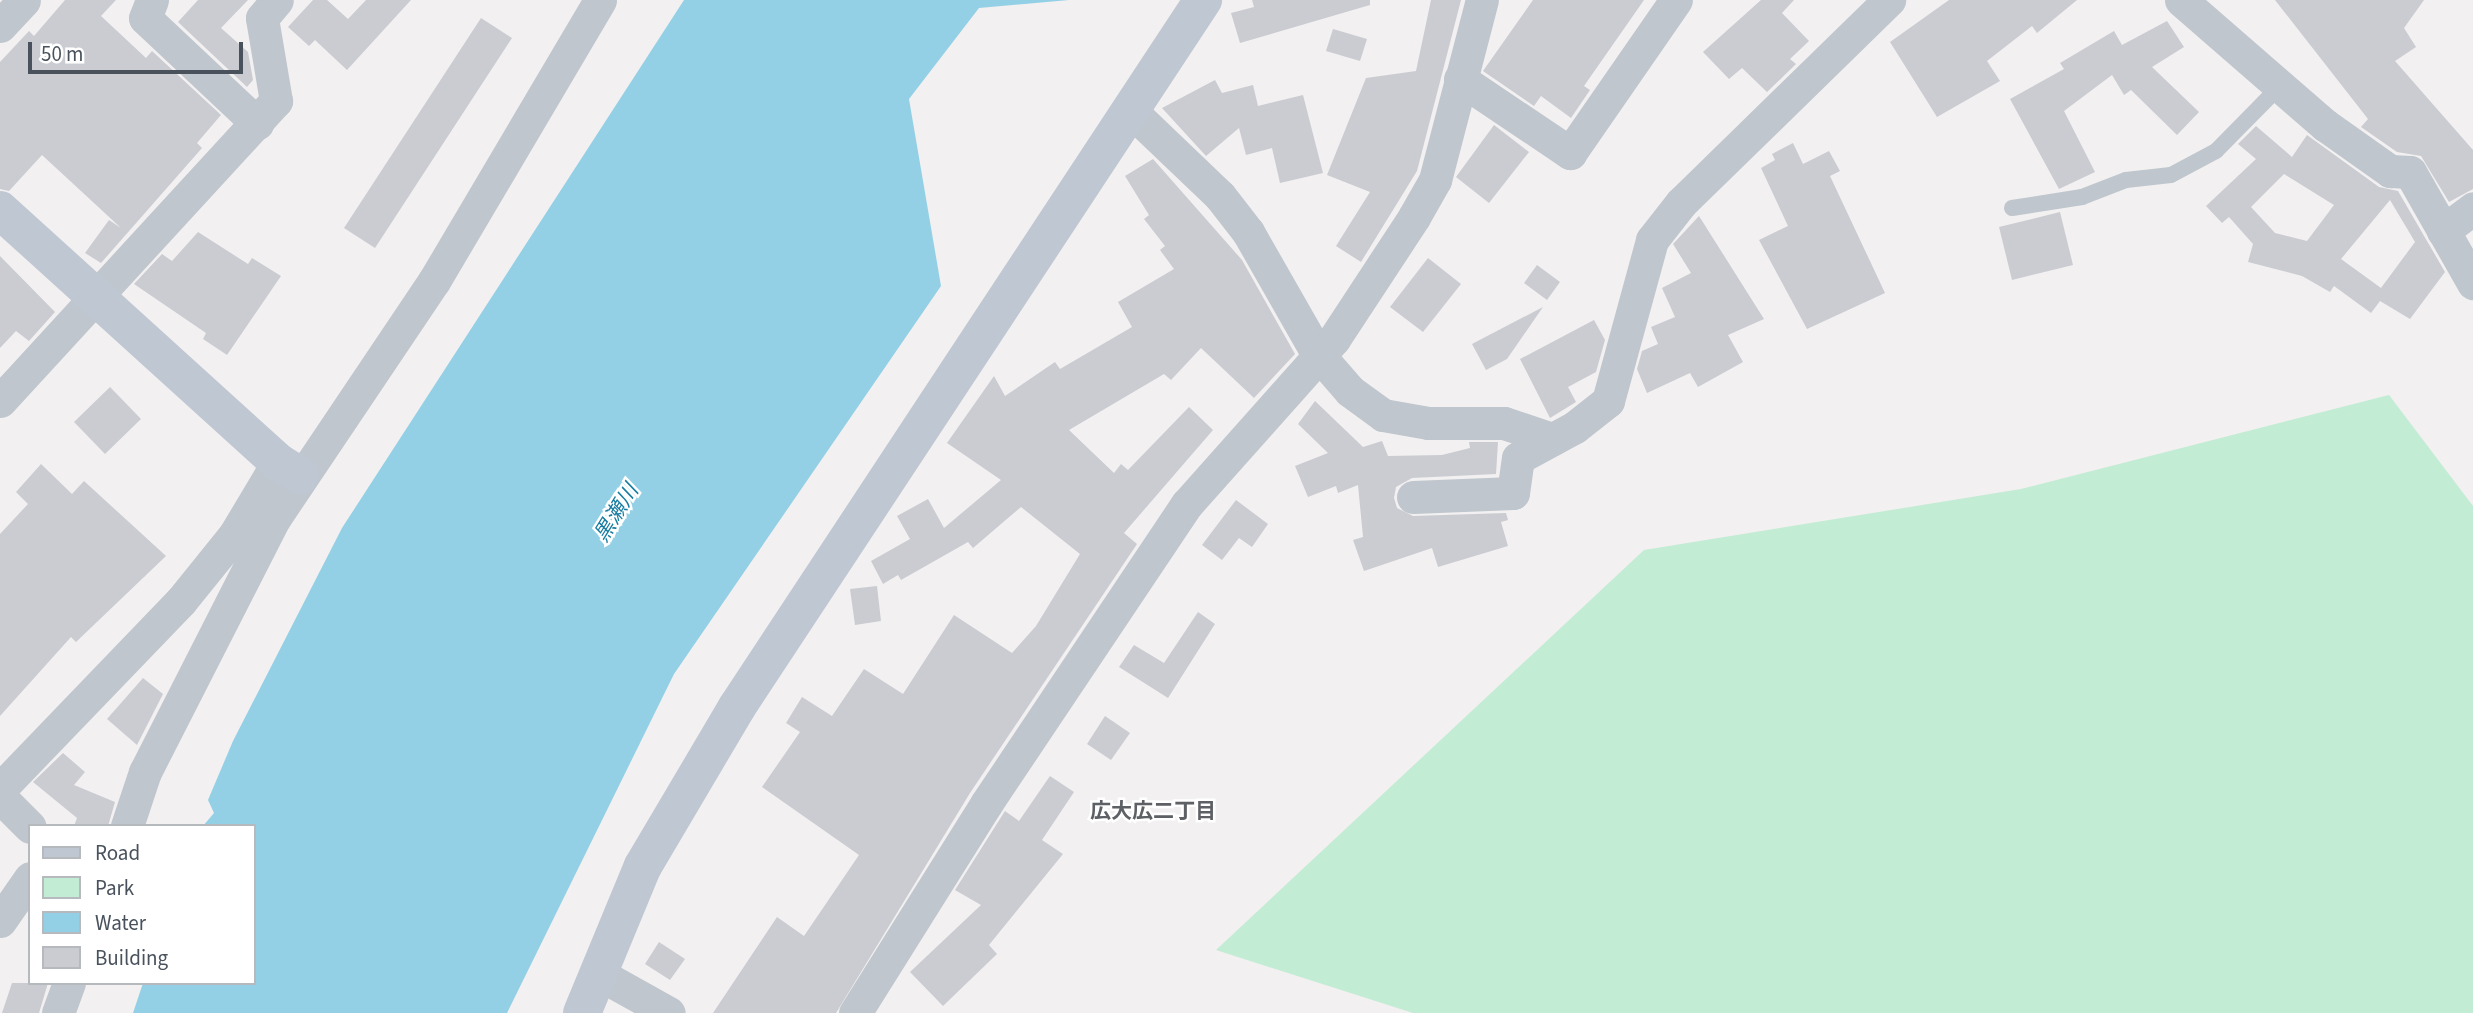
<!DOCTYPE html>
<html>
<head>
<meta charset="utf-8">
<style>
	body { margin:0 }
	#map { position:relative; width:2473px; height:1013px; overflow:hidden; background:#f2f0f0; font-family:"Source Sans 3","Noto Sans JP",sans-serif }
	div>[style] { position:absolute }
	.green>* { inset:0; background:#c2ecd4 }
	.water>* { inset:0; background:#93d0e5 }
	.building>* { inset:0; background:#caccd2 }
	.lane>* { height:16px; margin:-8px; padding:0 8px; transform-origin:8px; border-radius:8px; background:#bfc6cd }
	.street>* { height:33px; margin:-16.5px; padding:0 16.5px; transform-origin:16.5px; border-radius:16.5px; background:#bfc6cd }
	.secondary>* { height:38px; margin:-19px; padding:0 19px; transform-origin:19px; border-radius:19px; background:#bfc7d2 }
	span { translate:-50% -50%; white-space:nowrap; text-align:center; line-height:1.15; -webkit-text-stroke:5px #fff; paint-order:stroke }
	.water-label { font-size:21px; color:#187da0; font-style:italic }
	.neighbourhood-label { font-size:21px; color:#5d6064; font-weight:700 }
	.legend { position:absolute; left:28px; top:824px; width:228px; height:161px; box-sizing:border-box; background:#fff; border:2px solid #b6babe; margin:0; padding:9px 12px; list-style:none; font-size:21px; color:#49525c }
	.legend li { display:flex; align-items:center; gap:14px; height:35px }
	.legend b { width:35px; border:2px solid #b6babe }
	.scale { position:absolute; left:28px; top:42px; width:215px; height:32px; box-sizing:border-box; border:4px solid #49525c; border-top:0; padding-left:9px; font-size:21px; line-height:24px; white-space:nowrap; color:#49525c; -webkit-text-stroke:5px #fff; paint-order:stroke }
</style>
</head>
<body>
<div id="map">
	<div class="green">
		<div style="clip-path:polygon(2389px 395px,2473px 506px,2473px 1013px,1413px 1013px,1216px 950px,1644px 550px,2021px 489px)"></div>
	</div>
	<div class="water">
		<div style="clip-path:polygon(684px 0,1069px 0,979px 8px,909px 99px,941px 286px,674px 674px,507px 1013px,133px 1013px,143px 983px,254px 983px,254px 826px,203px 826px,214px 813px,208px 800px,233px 741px,342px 528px)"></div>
	</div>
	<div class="building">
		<div style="clip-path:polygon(65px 0,116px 0,101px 16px,146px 58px,152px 51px,221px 115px,197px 143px,202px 148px,101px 263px,85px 253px,109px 220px,121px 228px,42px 155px,9px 191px,0 189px,0 62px,29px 31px,34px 36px)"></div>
		<div style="clip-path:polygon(198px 0,248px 0,221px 28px,248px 52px,253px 80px,247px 87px,178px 22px)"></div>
		<div style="clip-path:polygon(313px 0,327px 0,348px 19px,366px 0,411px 0,347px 70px,315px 40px,309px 46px,288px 27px)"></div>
		<div style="clip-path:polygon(1252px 0,1370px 0,1370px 5px,1240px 43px,1231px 13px,1254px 7px)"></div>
		<div style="clip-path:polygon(1431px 0,1461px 0,1417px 171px,1361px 262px,1336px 246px,1370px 192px,1327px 175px,1366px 78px,1416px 71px)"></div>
		<div style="clip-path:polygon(1533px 0,1644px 0,1584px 86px,1590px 90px,1571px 118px,1541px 96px,1534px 106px,1483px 71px)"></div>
		<div style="clip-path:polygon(1761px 0,1794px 0,1782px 13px,1809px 41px,1790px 59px,1796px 64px,1767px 92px,1742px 68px,1729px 79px,1703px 52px)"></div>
		<div style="clip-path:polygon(1949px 0,2077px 0,2037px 33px,2032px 26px,1987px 61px,2000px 81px,1937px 117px,1890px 42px)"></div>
		<div style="clip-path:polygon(2275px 0,2424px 0,2404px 28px,2416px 47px,2395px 61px,2473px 150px,2473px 189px,2449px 202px,2421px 156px,2397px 152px,2361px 127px,2368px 119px)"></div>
		<div style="clip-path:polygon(481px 18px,512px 38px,375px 248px,344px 228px)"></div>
		<div style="clip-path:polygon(2167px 21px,2184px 47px,2152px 67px,2199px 112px,2177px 135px,2131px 90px,2124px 95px,2112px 75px,2064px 111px,2095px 172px,2059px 189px,2010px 99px,2064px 69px,2060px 63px,2114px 31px,2122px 45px)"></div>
		<div style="clip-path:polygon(1333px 29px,1367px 39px,1360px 61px,1326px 51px)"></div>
		<div style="clip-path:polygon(1215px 80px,1222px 93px,1253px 85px,1258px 106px,1303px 95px,1323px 173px,1280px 183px,1272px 148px,1246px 155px,1239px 128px,1206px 156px,1162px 108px)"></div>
		<div style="clip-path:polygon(1494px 125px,1529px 152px,1489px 203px,1456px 177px)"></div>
		<div style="clip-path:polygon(evenodd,2256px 126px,2292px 157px,2307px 135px,2379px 187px,2398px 191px,2445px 272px,2410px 319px,2380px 301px,2371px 313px,2334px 286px,2330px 292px,2302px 276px,2248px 262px,2253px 244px,2229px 217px,2222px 223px,2206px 206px,2256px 159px,2238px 144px,2256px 126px,2284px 174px,2334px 205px,2307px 241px,2275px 233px,2251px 207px,2284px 174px,2256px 126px,2390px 200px,2415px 242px,2381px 288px,2341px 259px,2390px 200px)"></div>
		<div style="clip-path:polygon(1793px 143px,1803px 164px,1829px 151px,1840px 171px,1830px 176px,1885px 293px,1807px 329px,1759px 240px,1788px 226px,1761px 168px,1775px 160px,1772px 154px)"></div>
		<div style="clip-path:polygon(1153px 159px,1242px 260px,1295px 354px,1254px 398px,1201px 348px,1171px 380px,1164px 374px,1069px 430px,1114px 473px,1121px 464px,1128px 470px,1189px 407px,1213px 430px,1124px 533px,1137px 544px,970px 793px,836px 1013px,713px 1013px,777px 917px,804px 936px,859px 855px,762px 787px,800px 732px,786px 723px,802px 697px,832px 716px,864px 669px,903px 694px,954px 615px,1012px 653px,1036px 626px,1080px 554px,1021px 507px,973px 548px,968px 542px,901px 580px,898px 575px,883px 584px,871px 561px,910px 539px,897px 516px,928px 499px,944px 528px,1001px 480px,947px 443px,994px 376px,1005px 396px,1055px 362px,1060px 369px,1132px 327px,1118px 302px,1174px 269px,1160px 250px,1165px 246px,1144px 219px,1149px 215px,1125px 176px)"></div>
		<div style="clip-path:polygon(2060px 212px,2073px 265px,2012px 280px,1999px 227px)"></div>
		<div style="clip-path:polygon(1699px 216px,1764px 319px,1728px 335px,1743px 362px,1698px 387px,1690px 373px,1647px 393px,1637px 369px,1642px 351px,1658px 344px,1651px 327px,1675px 317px,1662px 288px,1691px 273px,1673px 244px)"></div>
		<div style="clip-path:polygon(198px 232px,248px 264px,252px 258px,281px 276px,227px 355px,203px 339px,206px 333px,134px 284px,162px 254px,172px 261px)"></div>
		<div style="clip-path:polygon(0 256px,55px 312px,29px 341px,16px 331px,0 348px)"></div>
		<div style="clip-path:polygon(1428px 258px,1461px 284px,1423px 332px,1390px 307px)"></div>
		<div style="clip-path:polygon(1537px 265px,1560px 282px,1547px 300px,1524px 283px)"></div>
		<div style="clip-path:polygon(1543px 307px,1507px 359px,1486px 370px,1472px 344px)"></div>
		<div style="clip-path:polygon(1594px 320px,1605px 340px,1596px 372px,1568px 387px,1576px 402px,1550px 418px,1520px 359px)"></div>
		<div style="clip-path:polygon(110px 387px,141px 419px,105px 454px,74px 422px)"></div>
		<div style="clip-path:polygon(1315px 401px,1363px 447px,1382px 441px,1388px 456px,1442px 455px,1470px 448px,1469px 442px,1498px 442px,1496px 474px,1412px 478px,1396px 487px,1394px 498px,1397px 508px,1413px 516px,1506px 513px,1508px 520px,1501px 522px,1508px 546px,1438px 567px,1432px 548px,1364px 571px,1353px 540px,1363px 537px,1358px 485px,1338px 493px,1336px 486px,1308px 497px,1295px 466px,1328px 453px,1298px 424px)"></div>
		<div style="clip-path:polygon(41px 464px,72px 494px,84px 481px,166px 556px,76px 642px,71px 637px,0 716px,0 534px,28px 504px,16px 492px)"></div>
		<div style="clip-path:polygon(1236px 500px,1268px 524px,1252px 547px,1239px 538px,1222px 560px,1202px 545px)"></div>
		<div style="clip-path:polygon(877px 586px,881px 621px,855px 625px,850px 589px)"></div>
		<div style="clip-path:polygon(1198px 612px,1215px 624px,1168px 698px,1119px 667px,1134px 645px,1164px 663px)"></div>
		<div style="clip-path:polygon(143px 678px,163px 694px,137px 745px,107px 719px)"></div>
		<div style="clip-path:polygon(1105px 716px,1130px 733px,1111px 760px,1087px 744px)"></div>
		<div style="clip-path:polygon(63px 753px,85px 772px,74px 785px,115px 802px,108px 826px,74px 826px,77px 818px,33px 782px)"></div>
		<div style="clip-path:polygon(1050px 776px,1074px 792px,1042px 840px,1063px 854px,989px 945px,997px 954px,943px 1006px,910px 972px,981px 905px,955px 890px,1005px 811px,1019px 821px)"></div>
		<div style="clip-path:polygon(659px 942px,685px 959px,670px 980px,645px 964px)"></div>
		<div style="clip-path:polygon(12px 983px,48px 983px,39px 1013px,2px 1013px)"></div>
	</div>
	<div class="lane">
		<div style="left:2012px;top:208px;width:71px;rotate:-8.9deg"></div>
		<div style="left:2082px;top:197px;width:47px;rotate:-21.1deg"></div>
		<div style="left:2126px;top:180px;width:45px;rotate:-6.3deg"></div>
		<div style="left:2171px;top:175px;width:51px;rotate:-28.1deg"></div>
		<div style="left:2216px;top:151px;width:91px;rotate:-45.4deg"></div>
	</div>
	<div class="street">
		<div style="left:152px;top:0;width:19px;rotate:111deg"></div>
		<div style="left:145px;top:18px;width:154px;rotate:43.2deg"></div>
		<div style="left:2181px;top:0;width:191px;rotate:41deg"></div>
		<div style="left:2325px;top:125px;width:80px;rotate:35.3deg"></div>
		<div style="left:2390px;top:171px;width:20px;rotate:3deg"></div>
		<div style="left:2410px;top:172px;width:128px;rotate:60.4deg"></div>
		<div style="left:0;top:26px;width:35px;rotate:-47deg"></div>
		<div style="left:1460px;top:79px;width:133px;rotate:33.9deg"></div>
		<div style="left:1570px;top:153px;width:186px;rotate:-55.3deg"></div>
		<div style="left:1130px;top:110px;width:124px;rotate:43.7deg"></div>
		<div style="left:1220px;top:196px;width:46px;rotate:52.1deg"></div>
		<div style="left:1248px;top:232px;width:139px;rotate:60.3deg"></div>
		<div style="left:1317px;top:353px;width:50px;rotate:49deg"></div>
		<div style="left:1350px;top:391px;width:41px;rotate:36deg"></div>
		<div style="left:1383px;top:415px;width:46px;rotate:10.1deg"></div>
		<div style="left:1428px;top:423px;width:76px"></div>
		<div style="left:1504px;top:423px;width:51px;rotate:18.4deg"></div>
		<div style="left:2443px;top:231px;width:38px;rotate:-37deg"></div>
		<div style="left:0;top:401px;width:408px;rotate:-47.4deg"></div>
		<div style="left:276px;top:101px;width:84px;rotate:-99.6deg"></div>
		<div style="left:262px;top:18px;width:23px;rotate:-50deg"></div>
		<div style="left:1413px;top:497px;width:100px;rotate:-2.3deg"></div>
		<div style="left:1513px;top:493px;width:35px;rotate:-82deg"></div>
		<div style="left:1518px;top:458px;width:65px;rotate:-28.5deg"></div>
		<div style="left:1575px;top:427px;width:42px;rotate:-38.2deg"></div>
		<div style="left:1608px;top:401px;width:167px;rotate:-74.7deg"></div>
		<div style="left:1652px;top:240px;width:47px;rotate:-51.9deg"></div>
		<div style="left:1681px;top:203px;width:291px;rotate:-44.3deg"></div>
		<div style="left:0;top:789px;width:261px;rotate:-46.1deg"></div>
		<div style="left:181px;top:601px;width:86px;rotate:-51.1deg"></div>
		<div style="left:235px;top:534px;width:84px;rotate:-59.2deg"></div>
		<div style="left:0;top:797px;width:42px;rotate:45deg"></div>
		<div style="left:127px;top:826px;width:57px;rotate:-71.6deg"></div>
		<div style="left:145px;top:772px;width:284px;rotate:-63deg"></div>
		<div style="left:274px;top:519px;width:287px;rotate:-56.1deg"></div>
		<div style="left:434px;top:281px;width:326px;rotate:-59.4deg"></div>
		<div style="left:0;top:921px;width:52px;rotate:-55.1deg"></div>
		<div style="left:597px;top:973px;width:82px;rotate:29.1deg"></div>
		<div style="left:58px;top:1013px;width:32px;rotate:-70deg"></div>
		<div style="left:855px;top:1013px;width:247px;rotate:-57.9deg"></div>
		<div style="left:986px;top:804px;width:361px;rotate:-56.2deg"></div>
		<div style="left:1187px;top:504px;width:221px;rotate:-48.3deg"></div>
		<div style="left:1334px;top:339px;width:146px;rotate:-56.7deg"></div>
		<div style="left:1414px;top:217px;width:43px;rotate:-60.4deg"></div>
		<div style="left:1435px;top:180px;width:186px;rotate:-75.4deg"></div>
	</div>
	<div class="secondary">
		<div style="left:0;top:210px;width:375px;rotate:42.2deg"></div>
		<div style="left:278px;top:462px;width:26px;rotate:32deg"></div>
		<div style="left:582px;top:1013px;width:159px;rotate:-67.5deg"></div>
		<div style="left:643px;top:866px;width:185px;rotate:-59.4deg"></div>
		<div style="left:737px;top:707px;width:847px;rotate:-56.61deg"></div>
	</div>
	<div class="water-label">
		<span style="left:616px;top:513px;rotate:-58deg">黒瀬川</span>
	</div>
	<div class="neighbourhood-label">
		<span style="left:1153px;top:811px">広大広二丁目</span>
	</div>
	<ul class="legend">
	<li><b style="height:9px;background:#bfc7d2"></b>Road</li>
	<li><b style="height:19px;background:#c2ecd4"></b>Park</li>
	<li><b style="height:19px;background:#93d0e5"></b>Water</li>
	<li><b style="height:19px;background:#caccd2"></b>Building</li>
	</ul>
	<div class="scale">50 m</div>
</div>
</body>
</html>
